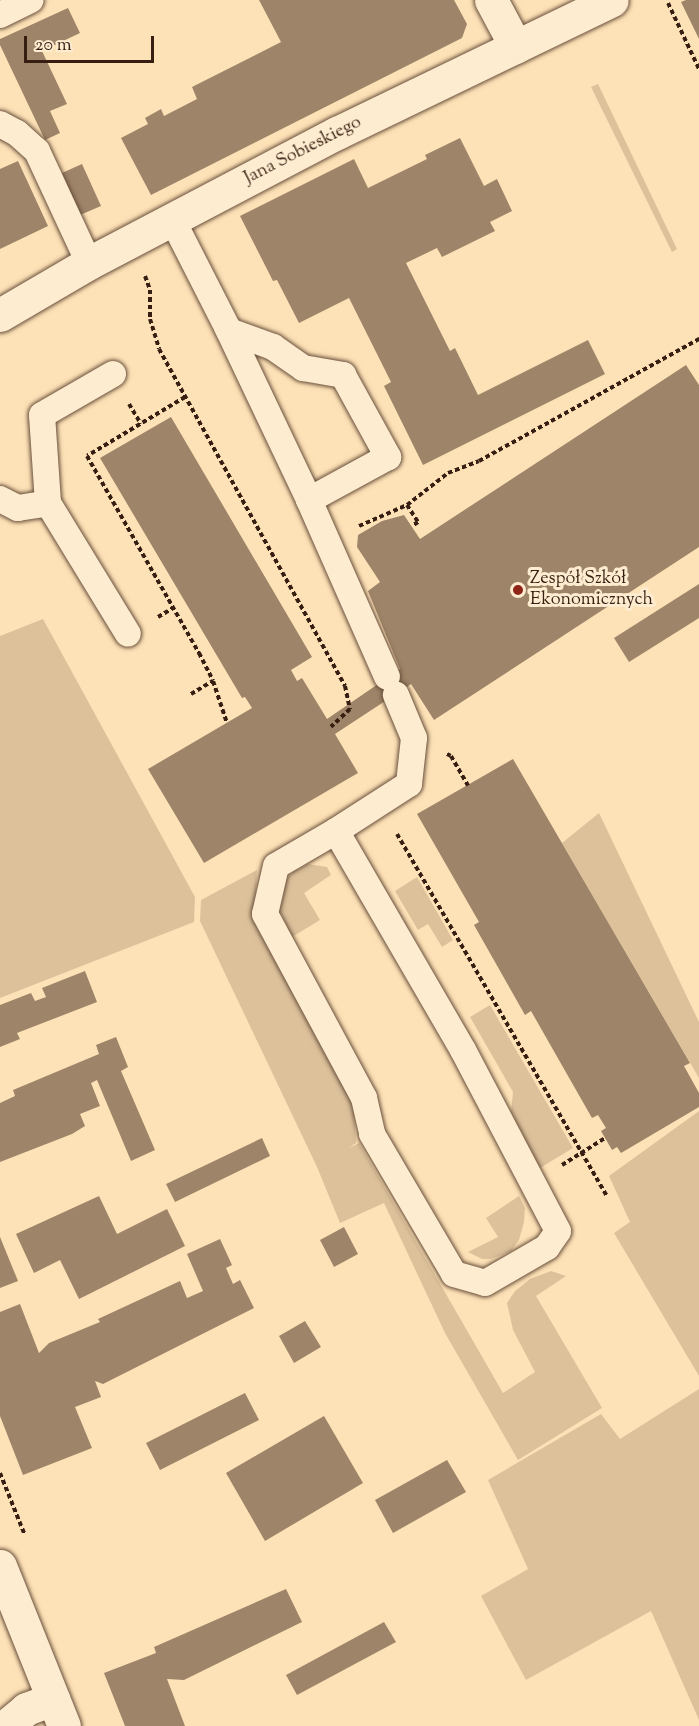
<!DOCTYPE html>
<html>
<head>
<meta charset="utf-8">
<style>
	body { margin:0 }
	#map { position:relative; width:699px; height:1726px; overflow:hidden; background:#fee2b7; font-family:"Sorts Mill Goudy",serif }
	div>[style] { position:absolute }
	.green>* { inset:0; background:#dcc19b }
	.building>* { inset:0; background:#9e8468 }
	.path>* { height:4px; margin-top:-2px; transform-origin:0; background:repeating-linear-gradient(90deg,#361e12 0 4.5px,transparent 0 7.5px) }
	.roads { filter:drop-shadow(0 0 2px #684f3b) drop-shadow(0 0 2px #684f3b) }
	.service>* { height:26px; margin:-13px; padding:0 13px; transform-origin:13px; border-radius:13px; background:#feecd0 }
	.minor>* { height:33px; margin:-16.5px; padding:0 16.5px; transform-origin:16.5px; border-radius:16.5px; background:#feecd0 }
	.tertiary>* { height:33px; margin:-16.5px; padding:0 16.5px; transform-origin:16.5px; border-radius:16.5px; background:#feecd0 }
	.dots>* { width:16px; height:16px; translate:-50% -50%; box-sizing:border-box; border:3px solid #feecd0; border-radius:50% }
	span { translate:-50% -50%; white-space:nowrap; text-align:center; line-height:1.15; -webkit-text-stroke:6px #feecd0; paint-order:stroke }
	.street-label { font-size:18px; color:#361e12 }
	.poi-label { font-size:18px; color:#361e12 }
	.left { translate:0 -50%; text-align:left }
	.scale { position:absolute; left:24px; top:36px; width:130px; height:27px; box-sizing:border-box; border:3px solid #361e12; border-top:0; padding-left:8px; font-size:18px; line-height:21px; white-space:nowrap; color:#361e12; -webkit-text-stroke:4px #feecd0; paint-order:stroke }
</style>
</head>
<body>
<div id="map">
	<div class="green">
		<div style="clip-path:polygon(598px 84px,677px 249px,672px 252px,591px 87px)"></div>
		<div style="clip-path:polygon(43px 619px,195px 897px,194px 922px,0 998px,0 636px)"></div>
		<div style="clip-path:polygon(599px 813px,699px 1022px,699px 1078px,562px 843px)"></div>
		<div style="clip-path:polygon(308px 864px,327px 867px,331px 875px,304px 893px,320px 920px,292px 937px,278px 907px,283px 883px,293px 872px)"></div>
		<div style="clip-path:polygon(257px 870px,255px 912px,353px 1098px,356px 1143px,349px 1148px,359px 1143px,503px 1393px,535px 1372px,513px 1330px,507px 1303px,515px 1291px,530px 1279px,551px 1271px,566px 1276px,536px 1296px,602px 1408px,518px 1460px,445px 1333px,384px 1203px,340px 1223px,317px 1167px,200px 921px,201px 900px)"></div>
		<div style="clip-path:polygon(417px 877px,453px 940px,442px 947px,428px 924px,418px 930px,395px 891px)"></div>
		<div style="clip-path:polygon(490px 1005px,573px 1148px,540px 1168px,511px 1112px,513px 1092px,470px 1017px)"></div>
		<div style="clip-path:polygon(699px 1111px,699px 1376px,614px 1233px,630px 1222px,609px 1176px)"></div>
		<div style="clip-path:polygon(519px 1196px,525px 1208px,524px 1222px,519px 1240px,511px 1251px,491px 1259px,482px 1259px,468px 1252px,498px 1237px,486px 1218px)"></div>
		<div style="clip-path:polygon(699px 1389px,699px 1720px,651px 1611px,526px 1680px,481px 1596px,528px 1569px,488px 1480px,601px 1414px,620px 1439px)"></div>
	</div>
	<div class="building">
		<div style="clip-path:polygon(259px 0,454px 0,467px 24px,462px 38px,151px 195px,121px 138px,148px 124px,145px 118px,161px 109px,164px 116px,197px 99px,192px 87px,281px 42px)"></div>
		<div style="clip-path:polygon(686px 0,699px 0,699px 39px,681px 2px)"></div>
		<div style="clip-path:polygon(68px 8px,80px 33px,42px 51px,67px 104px,50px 111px,60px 133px,45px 140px,0 45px,0 39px)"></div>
		<div style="clip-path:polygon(460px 138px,484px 186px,497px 179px,512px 211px,490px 222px,495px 231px,442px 257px,437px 248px,406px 263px,450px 351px,455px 348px,478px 395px,588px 340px,605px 374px,423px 465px,384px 386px,391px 382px,349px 298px,299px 323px,277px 280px,273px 281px,240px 216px,354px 159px,368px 188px,427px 159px,425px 155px)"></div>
		<div style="clip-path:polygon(18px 161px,48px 226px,0 249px,0 169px)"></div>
		<div style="clip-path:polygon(82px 164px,101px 206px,80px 215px,62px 173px)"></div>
		<div style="clip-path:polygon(686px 365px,699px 385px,699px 547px,434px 720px,411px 684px,335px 734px,358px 773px,204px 863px,148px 769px,252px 708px,245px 697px,242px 698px,100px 458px,171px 417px,312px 657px,291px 670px,297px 681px,302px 678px,327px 719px,400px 669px,368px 591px,380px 582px,357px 547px,358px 535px,382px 521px,404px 515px,420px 539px)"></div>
		<div style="clip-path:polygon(699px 584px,699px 618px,629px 662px,614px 638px)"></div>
		<div style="clip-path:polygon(513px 759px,690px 1063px,684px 1066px,699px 1093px,699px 1107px,621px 1153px,617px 1147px,612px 1150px,601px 1131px,606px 1128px,598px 1115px,592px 1118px,531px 1011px,525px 1015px,474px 925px,479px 922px,417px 814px)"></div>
		<div style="clip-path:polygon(85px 971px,97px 1002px,17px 1033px,20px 1039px,0 1047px,0 1005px,31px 993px,35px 1001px,46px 997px,42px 988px)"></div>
		<div style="clip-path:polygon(116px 1037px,128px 1067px,121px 1071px,155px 1150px,131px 1161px,97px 1080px,91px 1083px,100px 1106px,80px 1114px,85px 1126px,72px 1134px,0 1162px,0 1103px,15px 1096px,13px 1090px,99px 1054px,96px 1045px)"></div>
		<div style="clip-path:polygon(262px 1138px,270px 1156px,175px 1202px,166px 1184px)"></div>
		<div style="clip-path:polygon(99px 1196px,117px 1234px,167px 1209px,185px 1246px,79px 1299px,60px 1260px,34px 1273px,16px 1234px)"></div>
		<div style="clip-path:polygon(344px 1227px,358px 1254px,334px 1267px,320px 1240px)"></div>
		<div style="clip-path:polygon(0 1237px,18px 1281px,0 1288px)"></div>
		<div style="clip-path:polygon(220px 1239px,232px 1265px,226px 1268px,233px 1284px,240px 1280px,254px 1308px,103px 1384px,95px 1381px,101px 1397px,75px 1407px,92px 1448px,23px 1475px,0 1416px,0 1312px,20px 1304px,39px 1353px,49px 1343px,100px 1322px,98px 1319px,180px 1281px,187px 1298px,203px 1291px,187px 1254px)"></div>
		<div style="clip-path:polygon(305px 1321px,321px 1347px,294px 1363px,279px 1336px)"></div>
		<div style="clip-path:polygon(245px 1393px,259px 1420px,160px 1470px,146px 1443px)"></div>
		<div style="clip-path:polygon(324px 1416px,363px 1483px,265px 1541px,226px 1473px)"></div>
		<div style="clip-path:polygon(447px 1460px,466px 1492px,393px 1533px,375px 1500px)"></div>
		<div style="clip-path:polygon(286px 1589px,302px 1622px,184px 1680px,167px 1679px,185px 1726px,125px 1726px,104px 1673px,156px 1653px,154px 1647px)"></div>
		<div style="clip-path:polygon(384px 1622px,396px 1642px,297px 1695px,286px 1675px)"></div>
	</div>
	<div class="path">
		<div style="left:668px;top:3px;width:73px;rotate:64.8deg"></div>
		<div style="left:145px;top:276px;width:15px;rotate:70deg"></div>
		<div style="left:150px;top:290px;width:29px;rotate:90deg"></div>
		<div style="left:150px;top:319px;width:31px;rotate:73deg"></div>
		<div style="left:159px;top:349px;width:385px;rotate:61.1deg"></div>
		<div style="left:345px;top:686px;width:24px;rotate:78deg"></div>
		<div style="left:350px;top:709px;width:26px;rotate:137deg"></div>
		<div style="left:185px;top:397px;width:114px;rotate:149deg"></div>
		<div style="left:87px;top:456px;width:227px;rotate:60.4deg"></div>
		<div style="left:199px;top:653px;width:31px;rotate:63deg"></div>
		<div style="left:213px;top:681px;width:44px;rotate:71.6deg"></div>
		<div style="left:129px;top:404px;width:23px;rotate:59deg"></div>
		<div style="left:407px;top:505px;width:52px;rotate:-38deg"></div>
		<div style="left:448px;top:473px;width:33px;rotate:-21deg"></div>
		<div style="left:479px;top:461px;width:252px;rotate:-29deg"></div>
		<div style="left:359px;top:526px;width:52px;rotate:-23.6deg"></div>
		<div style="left:407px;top:505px;width:20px;rotate:57deg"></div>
		<div style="left:418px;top:522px;width:7px;rotate:146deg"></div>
		<div style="left:158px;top:617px;width:17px;rotate:-31deg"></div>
		<div style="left:191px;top:694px;width:26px;rotate:-31deg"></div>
		<div style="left:447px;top:754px;width:4px;rotate:27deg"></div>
		<div style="left:451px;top:756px;width:34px;rotate:60deg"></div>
		<div style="left:397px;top:834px;width:419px;rotate:59.9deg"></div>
		<div style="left:562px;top:1165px;width:51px;rotate:-32.1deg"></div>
		<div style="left:0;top:1473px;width:65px;rotate:68.2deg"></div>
	</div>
	<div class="roads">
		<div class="service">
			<div style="left:0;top:15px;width:34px;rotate:-26deg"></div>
			<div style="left:0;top:124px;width:19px;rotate:28deg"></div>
			<div style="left:17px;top:133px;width:27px;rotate:42deg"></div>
			<div style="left:37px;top:151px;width:123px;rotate:65.1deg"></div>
			<div style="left:172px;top:219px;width:121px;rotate:63deg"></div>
			<div style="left:227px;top:327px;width:191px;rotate:64.6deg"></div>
			<div style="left:309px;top:500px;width:193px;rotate:66.2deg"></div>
			<div style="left:229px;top:331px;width:47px;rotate:20deg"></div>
			<div style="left:273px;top:347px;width:37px;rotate:35deg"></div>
			<div style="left:303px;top:368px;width:41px;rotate:9.9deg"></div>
			<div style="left:343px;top:375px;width:94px;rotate:61.2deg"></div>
			<div style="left:388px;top:457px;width:90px;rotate:151.4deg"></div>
			<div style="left:0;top:499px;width:20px;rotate:27deg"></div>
			<div style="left:18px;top:508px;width:30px;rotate:-9deg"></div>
			<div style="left:48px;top:503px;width:153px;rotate:58.6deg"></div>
			<div style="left:48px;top:503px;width:88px;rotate:-93.9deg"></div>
			<div style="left:42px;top:415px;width:82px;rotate:-30deg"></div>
			<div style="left:336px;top:831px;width:69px;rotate:149.7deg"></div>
			<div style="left:276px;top:866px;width:49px;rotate:102.9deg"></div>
			<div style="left:265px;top:914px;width:209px;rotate:61.7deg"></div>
			<div style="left:364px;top:1098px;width:37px;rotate:77deg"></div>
			<div style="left:372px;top:1134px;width:162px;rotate:59.6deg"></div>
			<div style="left:454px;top:1274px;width:32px;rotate:16deg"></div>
			<div style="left:485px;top:1283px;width:72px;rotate:-30.1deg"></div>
			<div style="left:547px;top:1247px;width:19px;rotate:-55deg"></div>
			<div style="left:558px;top:1231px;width:204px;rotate:-117.7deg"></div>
			<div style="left:463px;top:1050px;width:253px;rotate:-120.1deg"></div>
			<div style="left:336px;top:831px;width:87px;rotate:-32.8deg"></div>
			<div style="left:409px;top:784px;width:46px;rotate:-83.8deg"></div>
			<div style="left:414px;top:738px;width:47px;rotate:-112.7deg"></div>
		</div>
		<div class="minor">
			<div style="left:491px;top:0;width:53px;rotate:62deg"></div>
			<div style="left:6px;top:1726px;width:26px;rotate:-40deg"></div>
			<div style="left:26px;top:1709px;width:29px;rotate:-20deg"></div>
		</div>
		<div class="tertiary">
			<div style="left:0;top:315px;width:103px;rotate:-30.3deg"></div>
			<div style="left:89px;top:263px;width:280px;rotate:-27.7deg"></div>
			<div style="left:337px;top:133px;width:305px;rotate:-25.8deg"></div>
			<div style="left:0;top:1566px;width:172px;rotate:68.2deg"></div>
		</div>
	</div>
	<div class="dots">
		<div style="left:518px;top:590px;background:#8f2418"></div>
	</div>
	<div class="street-label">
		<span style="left:303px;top:151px;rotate:-27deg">Jana Sobieskiego</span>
	</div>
	<div class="poi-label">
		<span class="left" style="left:530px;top:590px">Zespół Szkół<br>Ekonomicznych</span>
	</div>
	<div class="scale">20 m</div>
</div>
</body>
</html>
